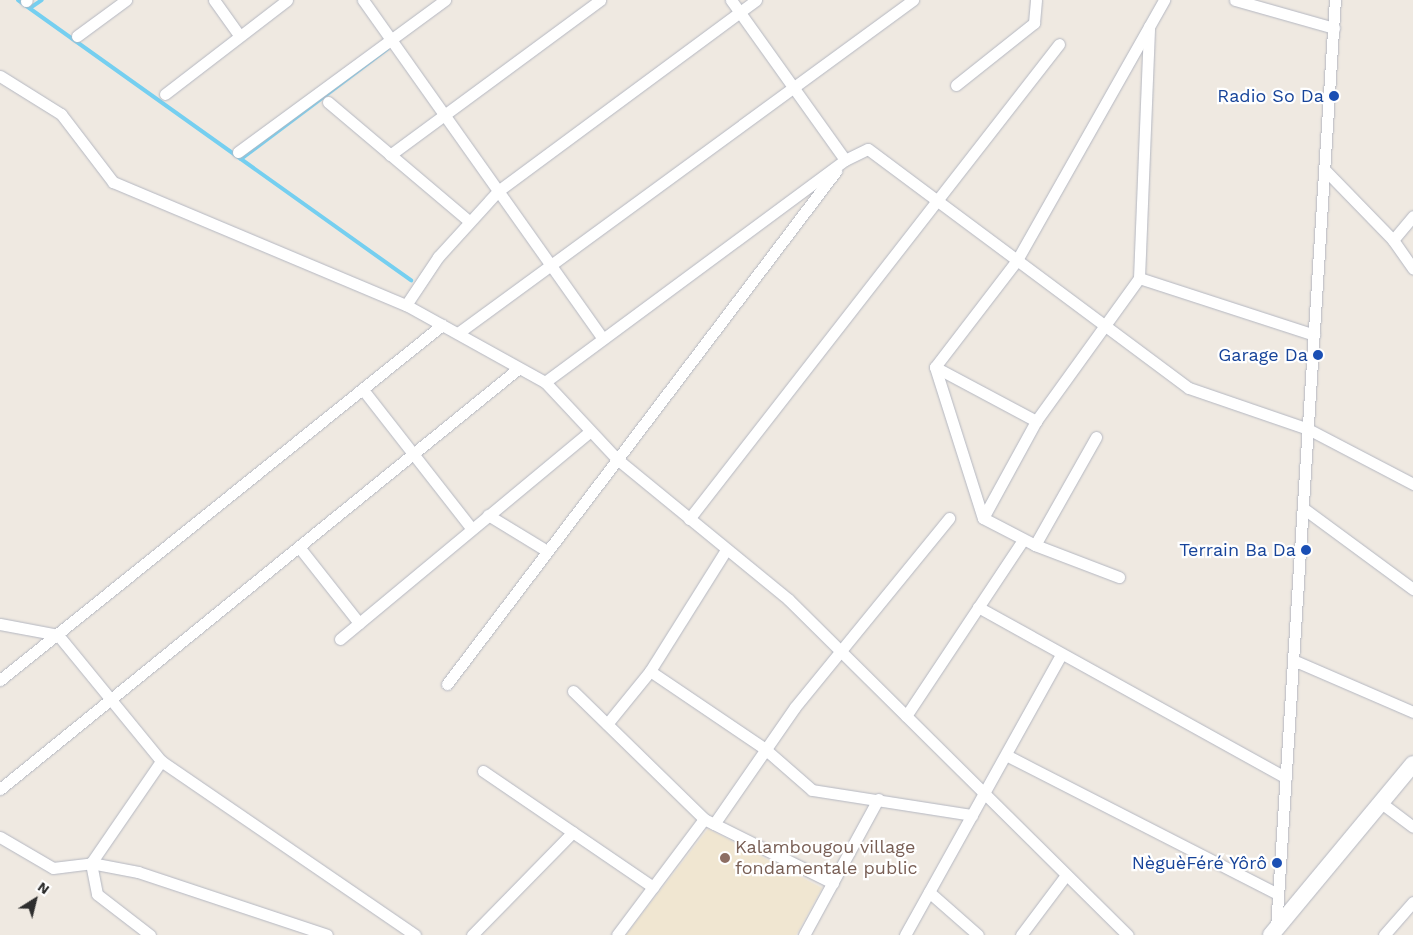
<!DOCTYPE html>
<html>
<head>
<meta charset="utf-8">
<style>
	body { margin:0 }
	#map { position:relative; width:1413px; height:935px; overflow:hidden; background:#efe9e1; font-family:"Work Sans",sans-serif }
	div>[style] { position:absolute }
	.education>* { inset:0; background:#f0e6d1 }
	.stream>* { height:4px; margin:-2px; padding:0 2px; transform-origin:2px; border-radius:2px; background:#75cff0 }
	.roads { filter:drop-shadow(0 0 1px #b4b7c1) drop-shadow(0 0 1px #b4b7c1) }
	.street>* { height:11px; margin:-5.5px; padding:0 5.5px; transform-origin:5.5px; border-radius:5.5px; background:#fff }
	.secondary>* { height:16px; margin:-8px; padding:0 8px; transform-origin:8px; border-radius:8px; background:#fff }
	.dots>* { width:14px; height:14px; translate:-50% -50%; box-sizing:border-box; border:2px solid #fff; border-radius:50% }
	span { translate:-50% -50%; white-space:nowrap; text-align:center; line-height:1.15; -webkit-text-stroke:4.5px #fff; paint-order:stroke }
	.transit-label { font-size:18px; color:#164399 }
	.right { translate:-100% -50%; text-align:right }
	.education-label { font-size:18px; color:#785e54 }
	.left { translate:0 -50%; text-align:left }
	.north { position:absolute; left:10px; top:875px; width:50px; height:50px; -webkit-text-stroke:4px #fff; paint-order:stroke; rotate:36deg; font-size:14px; font-weight:700; line-height:20px; text-align:center; color:#2e2e2e }
	.north::after { content:''; display:block; margin:auto; width:18px; height:22px; background:#2e2e2e; clip-path:polygon(50% 0,100% 100%,50% 72%,0 100%) }
</style>
</head>
<body>
<div id="map">
	<div class="education">
		<div style="clip-path:polygon(708px 829px,822px 888px,796px 935px,626px 935px)"></div>
	</div>
	<div class="stream">
		<div style="left:18px;top:0;width:483px;rotate:35.5deg"></div>
		<div style="left:30px;top:8px;width:14px;rotate:-34deg"></div>
		<div style="left:241px;top:159px;width:183px;rotate:-37deg"></div>
	</div>
	<div class="roads">
		<div class="street">
			<div style="left:214px;top:0;width:43px;rotate:54.5deg"></div>
			<div style="left:363px;top:0;width:415px;rotate:54.7deg"></div>
			<div style="left:731px;top:0;width:196px;rotate:54.5deg"></div>
			<div style="left:1235px;top:0;width:103px;rotate:15.8deg"></div>
			<div style="left:26px;top:1px;width:1px;rotate:-45deg"></div>
			<div style="left:77px;top:36px;width:61px;rotate:-36.3deg"></div>
			<div style="left:0;top:76px;width:72px;rotate:31.9deg"></div>
			<div style="left:61px;top:114px;width:86px;rotate:52.6deg"></div>
			<div style="left:113px;top:182px;width:318px;rotate:22.8deg"></div>
			<div style="left:406px;top:305px;width:159px;rotate:29deg"></div>
			<div style="left:545px;top:382px;width:105px;rotate:46.9deg"></div>
			<div style="left:617px;top:459px;width:221px;rotate:39.3deg"></div>
			<div style="left:788px;top:599px;width:478px;rotate:44.7deg"></div>
			<div style="left:956px;top:85px;width:100px;rotate:-38.5deg"></div>
			<div style="left:1034px;top:23px;width:23px;rotate:-85deg"></div>
			<div style="left:165px;top:94px;width:154px;rotate:-37.6deg"></div>
			<div style="left:328px;top:102px;width:185px;rotate:40.2deg"></div>
			<div style="left:238px;top:152px;width:257px;rotate:-36.3deg"></div>
			<div style="left:390px;top:155px;width:261px;rotate:-36.4deg"></div>
			<div style="left:1325px;top:170px;width:98px;rotate:45.8deg"></div>
			<div style="left:1393px;top:240px;width:35px;rotate:55deg"></div>
			<div style="left:1393px;top:240px;width:31px;rotate:-50deg"></div>
			<div style="left:1139px;top:278px;width:184px;rotate:18deg"></div>
			<div style="left:406px;top:305px;width:58px;rotate:-56.3deg"></div>
			<div style="left:438px;top:257px;width:89px;rotate:-47.7deg"></div>
			<div style="left:498px;top:191px;width:321px;rotate:-36.5deg"></div>
			<div style="left:458px;top:333px;width:564px;rotate:-36.2deg"></div>
			<div style="left:935px;top:367px;width:135px;rotate:-52.5deg"></div>
			<div style="left:1017px;top:260px;width:299px;rotate:-60.5deg"></div>
			<div style="left:935px;top:367px;width:158px;rotate:72.4deg"></div>
			<div style="left:983px;top:518px;width:59px;rotate:27.4deg"></div>
			<div style="left:1035px;top:545px;width:90px;rotate:20.9deg"></div>
			<div style="left:935px;top:367px;width:115px;rotate:28.1deg"></div>
			<div style="left:545px;top:382px;width:373px;rotate:-36.5deg"></div>
			<div style="left:845px;top:160px;width:25px;rotate:-26deg"></div>
			<div style="left:868px;top:149px;width:400px;rotate:36.7deg"></div>
			<div style="left:1189px;top:388px;width:126px;rotate:19deg"></div>
			<div style="left:1308px;top:429px;width:119px;rotate:27.6deg"></div>
			<div style="left:364px;top:391px;width:175px;rotate:52deg"></div>
			<div style="left:1303px;top:508px;width:137px;rotate:36.4deg"></div>
			<div style="left:488px;top:515px;width:69px;rotate:31.4deg"></div>
			<div style="left:983px;top:518px;width:111px;rotate:-61.3deg"></div>
			<div style="left:1036px;top:421px;width:176px;rotate:-54.2deg"></div>
			<div style="left:1139px;top:278px;width:252px;rotate:-87.7deg"></div>
			<div style="left:689px;top:519px;width:602px;rotate:-52.08deg"></div>
			<div style="left:1035px;top:545px;width:124px;rotate:-60.5deg"></div>
			<div style="left:299px;top:547px;width:97px;rotate:51.7deg"></div>
			<div style="left:978px;top:607px;width:352px;rotate:29deg"></div>
			<div style="left:0;top:624px;width:59px;rotate:10.7deg"></div>
			<div style="left:58px;top:635px;width:163px;rotate:50.7deg"></div>
			<div style="left:161px;top:761px;width:308px;rotate:34.4deg"></div>
			<div style="left:340px;top:639px;width:324px;rotate:-39.7deg"></div>
			<div style="left:1293px;top:660px;width:131px;rotate:23.4deg"></div>
			<div style="left:650px;top:671px;width:139px;rotate:34.1deg"></div>
			<div style="left:765px;top:749px;width:62px;rotate:41.1deg"></div>
			<div style="left:812px;top:790px;width:162px;rotate:8.9deg"></div>
			<div style="left:0;top:680px;width:567px;rotate:-38.77deg"></div>
			<div style="left:447px;top:684px;width:644px;rotate:-52.83deg"></div>
			<div style="left:573px;top:691px;width:183px;rotate:44.3deg"></div>
			<div style="left:704px;top:819px;width:144px;rotate:26.4deg"></div>
			<div style="left:906px;top:716px;width:211px;rotate:-56.4deg"></div>
			<div style="left:607px;top:724px;width:68px;rotate:-50.9deg"></div>
			<div style="left:650px;top:671px;width:143px;rotate:-57.9deg"></div>
			<div style="left:1006px;top:755px;width:305px;rotate:27.1deg"></div>
			<div style="left:483px;top:771px;width:206px;rotate:34.3deg"></div>
			<div style="left:0;top:789px;width:668px;rotate:-39.05deg"></div>
			<div style="left:1380px;top:802px;width:41px;rotate:37.1deg"></div>
			<div style="left:714px;top:824px;width:142px;rotate:-55.3deg"></div>
			<div style="left:795px;top:707px;width:244px;rotate:-50.8deg"></div>
			<div style="left:0;top:837px;width:61px;rotate:30.3deg"></div>
			<div style="left:53px;top:868px;width:38px;rotate:-7deg"></div>
			<div style="left:91px;top:863px;width:48px;rotate:10.8deg"></div>
			<div style="left:138px;top:872px;width:199px;rotate:18.4deg"></div>
			<div style="left:929px;top:892px;width:65px;rotate:41.3deg"></div>
			<div style="left:1276px;top:929px;width:931px;rotate:-86.37deg"></div>
			<div style="left:150px;top:935px;width:67px;rotate:-142.3deg"></div>
			<div style="left:97px;top:894px;width:32px;rotate:-101deg"></div>
			<div style="left:91px;top:863px;width:124px;rotate:-55.5deg"></div>
			<div style="left:472px;top:935px;width:144px;rotate:-45.6deg"></div>
			<div style="left:617px;top:935px;width:145px;rotate:-53.1deg"></div>
			<div style="left:804px;top:935px;width:155px;rotate:-61.4deg"></div>
			<div style="left:905px;top:935px;width:321px;rotate:-60.9deg"></div>
			<div style="left:1021px;top:935px;width:75px;rotate:-53.1deg"></div>
			<div style="left:1384px;top:935px;width:44px;rotate:-48.7deg"></div>
		</div>
		<div class="secondary">
			<div style="left:1271px;top:935px;width:222px;rotate:-50.3deg"></div>
		</div>
	</div>
	<div class="dots">
		<div style="left:1334px;top:96px;background:#1a4fb4"></div>
		<div style="left:1318px;top:355px;background:#1a4fb4"></div>
		<div style="left:1306px;top:550px;background:#1a4fb4"></div>
		<div style="left:725px;top:858px;background:#8d6e63"></div>
		<div style="left:1277px;top:863px;background:#1a4fb4"></div>
	</div>
	<div class="transit-label">
		<span class="right" style="left:1324px;top:96px">Radio So Da</span>
		<span class="right" style="left:1308px;top:355px">Garage Da</span>
		<span class="right" style="left:1296px;top:550px">Terrain Ba Da</span>
		<span class="right" style="left:1267px;top:863px">NèguèFéré Yôrô</span>
	</div>
	<div class="education-label">
		<span class="left" style="left:735px;top:858px">Kalambougou village<br>fondamentale public</span>
	</div>
	<div class="north">N</div>
</div>
</body>
</html>
